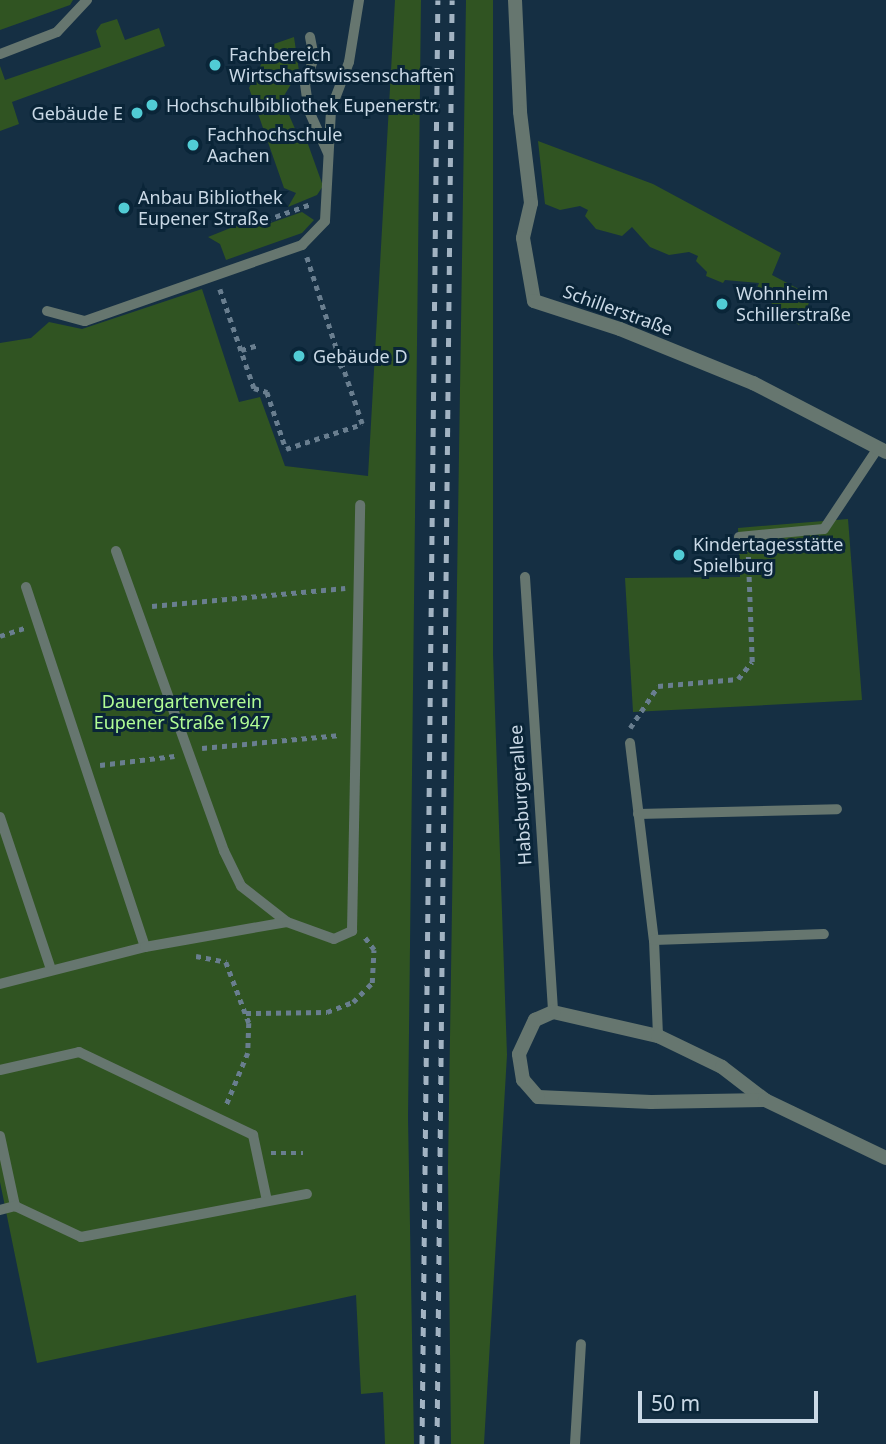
<!DOCTYPE html>
<meta charset="utf-8">
<style>
body{margin:0}
#map{position:relative;width:886px;height:1444px;overflow:hidden;background:#152f43;font-family:"Noto Sans",sans-serif}
div>[style]{position:absolute}
[style*='--x']{left:calc(var(--x)*1px);top:calc(var(--y)*1px);width:calc(var(--w)*1px);rotate:calc(var(--a)*1deg)}
.green>*{inset:0;background:#305422}
.path>*{height:4.5px;margin-top:-2.25px;transform-origin:0;background:repeating-linear-gradient(90deg,#697e8f 0 5px,transparent 0 10px)}
.lane>*{height:10px;margin:-5px;padding:0 5px;transform-origin:5px;border-radius:5px;background:#66766f}
.street>*{height:14px;margin:-7px;padding:0 7px;transform-origin:7px;border-radius:7px;background:#66766f}
.rail>*{height:5px;margin-top:-2.5px;transform-origin:0;background:repeating-linear-gradient(90deg,#a2b3c2 0 9px,transparent 0 18px)}
.dots>*{width:19px;height:19px;translate:-50% -50%;box-sizing:border-box;border:4px solid #0a2538;border-radius:50%}
span{translate:-50% -50%;white-space:nowrap;text-align:center;line-height:1.15;-webkit-text-stroke:6px #0a2538;paint-order:stroke}
.poi-label{font-size:18px;color:#cad9e6}
.left{translate:0 -50%;text-align:left}
.right{translate:-100% -50%;text-align:right}
.street-label{font-size:18px;color:#cad9e6}
.park-label{font-size:18px;color:#b1fd95}
.scale{position:absolute;left:638px;top:1391px;width:180px;height:32px;box-sizing:border-box;border:4px solid #cad9e6;border-top:0;padding-left:9px;font-size:21px;line-height:24px;white-space:nowrap;color:#cad9e6;-webkit-text-stroke:5px #0a2538;paint-order:stroke}
</style>
<div id="map">
<div class="green">
<div style="clip-path:polygon(0 0,73px 0,70px 5px,0 30px)"></div>
<div style="clip-path:polygon(395px 0,421px 0,408px 1118px,414px 1444px,385px 1444px,383px 1392px,361px 1394px,356px 1295px,37px 1363px,0 1182px,0 343px,31px 338px,49px 322px,82px 329px,202px 289px,239px 402px,260px 397px,285px 466px,368px 476px)"></div>
<div style="clip-path:polygon(466px 0,493px 0,493px 654px,507px 1055px,484px 1444px,451px 1444px,448px 1167px)"></div>
<div style="clip-path:polygon(117px 19px,125px 40px,159px 28px,165px 46px,12px 102px,19px 124px,0 131px,0 66px,5px 80px,101px 47px,96px 31px,101px 24px)"></div>
<div style="clip-path:polygon(294px 37px,299px 71px,282px 99px,296px 131px,304px 133px,323px 186px,317px 195px,288px 207px,296px 193px,284px 188px,249px 88px,271px 45px)"></div>
<div style="clip-path:polygon(538px 141px,653px 184px,781px 253px,772px 275px,812px 296px,799px 325px,756px 291px,759px 283px,725px 280px,723px 283px,706px 276px,707px 272px,696px 261px,698px 256px,689px 252px,669px 255px,650px 247px,632px 227px,622px 236px,596px 229px,585px 216px,588px 210px,580px 206px,560px 210px,545px 204px)"></div>
<div style="clip-path:polygon(302px 212px,314px 220px,302px 233px,226px 260px,220px 244px,208px 237px,258px 217px,262px 226px)"></div>
<div style="clip-path:polygon(848px 519px,862px 700px,633px 712px,625px 578px,740px 577px,738px 528px)"></div>
</div>
<div class="path">
<div style="--x:266;--y:220;--w:48;--a:-19.6"></div>
<div style="--x:307;--y:257;--w:101;--a:72.1"></div>
<div style="--x:220;--y:289;--w:105;--a:71"></div>
<div style="--x:254;--y:388;--w:14;--a:17"></div>
<div style="--x:267;--y:392;--w:60;--a:71.6"></div>
<div style="--x:286;--y:449;--w:80;--a:-18.2"></div>
<div style="--x:362;--y:424;--w:62;--a:-108.7"></div>
<div style="--x:342;--y:365;--w:4;--a:146"></div>
<div style="--x:241;--y:350;--w:19;--a:-16"></div>
<div style="--x:152;--y:606;--w:194;--a:-5.3"></div>
<div style="--x:0;--y:636;--w:26;--a:-18"></div>
<div style="--x:630;--y:728;--w:50;--a:-56.3"></div>
<div style="--x:658;--y:686;--w:80;--a:-5"></div>
<div style="--x:738;--y:679;--w:22;--a:-51"></div>
<div style="--x:752;--y:662;--w:111;--a:-92.1"></div>
<div style="--x:202;--y:748;--w:139;--a:-5.4"></div>
<div style="--x:100;--y:765;--w:75;--a:-6.9"></div>
<div style="--x:196;--y:956;--w:31;--a:11"></div>
<div style="--x:226;--y:962;--w:65;--a:69.3"></div>
<div style="--x:249;--y:1023;--w:30;--a:92"></div>
<div style="--x:248;--y:1053;--w:57;--a:112.5"></div>
<div style="--x:246;--y:1013;--w:81;--a:-0.7"></div>
<div style="--x:327;--y:1012;--w:28;--a:-21"></div>
<div style="--x:353;--y:1002;--w:27;--a:-45"></div>
<div style="--x:372;--y:983;--w:33;--a:-87"></div>
<div style="--x:374;--y:950;--w:15;--a:-127"></div>
<div style="--x:271;--y:1153;--w:32;--a:0"></div>
</div>
<div class="lane">
<div style="--x:310;--y:37;--w:20;--a:79"></div>
<div style="--x:314;--y:57;--w:28;--a:108"></div>
<div style="--x:305;--y:84;--w:27;--a:82"></div>
<div style="--x:309;--y:111;--w:46;--a:65.7"></div>
<div style="--x:0;--y:54;--w:61;--a:-21.1"></div>
<div style="--x:57;--y:32;--w:44;--a:-46.8"></div>
<div style="--x:47;--y:311;--w:39;--a:15"></div>
<div style="--x:85;--y:321;--w:230;--a:-19.3"></div>
<div style="--x:302;--y:245;--w:33;--a:-46"></div>
<div style="--x:325;--y:221;--w:112;--a:-86.9"></div>
<div style="--x:331;--y:109;--w:50;--a:-69"></div>
<div style="--x:349;--y:62;--w:63;--a:-80.8"></div>
<div style="--x:739;--y:537;--w:85;--a:-5.4"></div>
<div style="--x:824;--y:529;--w:97;--a:-56.3"></div>
<div style="--x:116;--y:551;--w:319;--a:70.2"></div>
<div style="--x:224;--y:851;--w:39;--a:64"></div>
<div style="--x:241;--y:886;--w:58;--a:38"></div>
<div style="--x:525;--y:577;--w:436;--a:86.3"></div>
<div style="--x:26;--y:587;--w:379;--a:71.7"></div>
<div style="--x:630;--y:743;--w:198;--a:83.1"></div>
<div style="--x:654;--y:940;--w:96;--a:87.6"></div>
<div style="--x:638;--y:814;--w:199;--a:-1.4"></div>
<div style="--x:0;--y:817;--w:160;--a:71.5"></div>
<div style="--x:654;--y:940;--w:170;--a:-2"></div>
<div style="--x:0;--y:984;--w:150;--a:-14.3"></div>
<div style="--x:145;--y:947;--w:144;--a:-10"></div>
<div style="--x:287;--y:922;--w:50;--a:19.9"></div>
<div style="--x:334;--y:939;--w:20;--a:-24"></div>
<div style="--x:352;--y:931;--w:426;--a:-88.9"></div>
<div style="--x:0;--y:1070;--w:81;--a:-12.8"></div>
<div style="--x:79;--y:1052;--w:193;--a:25.5"></div>
<div style="--x:253;--y:1135;--w:67;--a:78"></div>
<div style="--x:0;--y:1136;--w:72;--a:77.9"></div>
<div style="--x:15;--y:1206;--w:73;--a:25.2"></div>
<div style="--x:81;--y:1237;--w:230;--a:-10.8"></div>
<div style="--x:0;--y:1210;--w:16;--a:-15"></div>
<div style="--x:575;--y:1444;--w:100;--a:-86.6"></div>
</div>
<div class="street">
<div style="--x:515;--y:0;--w:112;--a:87.4"></div>
<div style="--x:520;--y:112;--w:92;--a:83.1"></div>
<div style="--x:531;--y:203;--w:36;--a:103"></div>
<div style="--x:523;--y:238;--w:64;--a:80.1"></div>
<div style="--x:534;--y:301;--w:90;--a:18"></div>
<div style="--x:620;--y:329;--w:144;--a:22.1"></div>
<div style="--x:753;--y:383;--w:150;--a:27.4"></div>
<div style="--x:553;--y:1012;--w:108;--a:12.9"></div>
<div style="--x:658;--y:1036;--w:71;--a:25.8"></div>
<div style="--x:722;--y:1067;--w:54;--a:37.5"></div>
<div style="--x:765;--y:1100;--w:114;--a:179"></div>
<div style="--x:651;--y:1102;--w:113;--a:-177.5"></div>
<div style="--x:538;--y:1097;--w:23;--a:-131"></div>
<div style="--x:523;--y:1080;--w:26;--a:-99"></div>
<div style="--x:519;--y:1054;--w:38;--a:-65"></div>
<div style="--x:535;--y:1020;--w:20;--a:-24"></div>
<div style="--x:765;--y:1100;--w:134;--a:25.6"></div>
</div>
<div class="rail">
<div style="--x:422;--y:1444;--w:1444;--a:-89.37"></div>
<div style="--x:437;--y:1444;--w:1444;--a:-89.4"></div>
</div>
<div class="dots">
<div style="left:215px;top:65px;background:#51ccd5"></div>
<div style="left:152px;top:105px;background:#51ccd5"></div>
<div style="left:137px;top:113px;background:#51ccd5"></div>
<div style="left:193px;top:145px;background:#51ccd5"></div>
<div style="left:124px;top:208px;background:#51ccd5"></div>
<div style="left:722px;top:304px;background:#51ccd5"></div>
<div style="left:299px;top:356px;background:#51ccd5"></div>
<div style="left:679px;top:555px;background:#51ccd5"></div>
</div>
<div class="poi-label">
<span class="left" style="left:229px;top:65px">Fachbereich<br>Wirtschaftswissenschaften</span>
<span class="left" style="left:166px;top:105px">Hochschulbibliothek Eupenerstr.</span>
<span class="right" style="left:123px;top:113px">Gebäude E</span>
<span class="left" style="left:207px;top:145px">Fachhochschule<br>Aachen</span>
<span class="left" style="left:138px;top:208px">Anbau Bibliothek<br>Eupener Straße</span>
<span class="left" style="left:736px;top:304px">Wohnheim<br>Schillerstraße</span>
<span class="left" style="left:313px;top:356px">Gebäude D</span>
<span class="left" style="left:693px;top:555px">Kindertagesstätte<br>Spielburg</span>
</div>
<div class="street-label">
<span style="left:618px;top:310px;rotate:20deg">Schillerstraße</span>
<span style="left:520px;top:795px;rotate:-94deg">Habsburgerallee</span>
</div>
<div class="park-label">
<span style="left:182px;top:712px">Dauergartenverein<br>Eupener Straße 1947</span>
</div>
<div class="scale">50 m</div>
</div>
